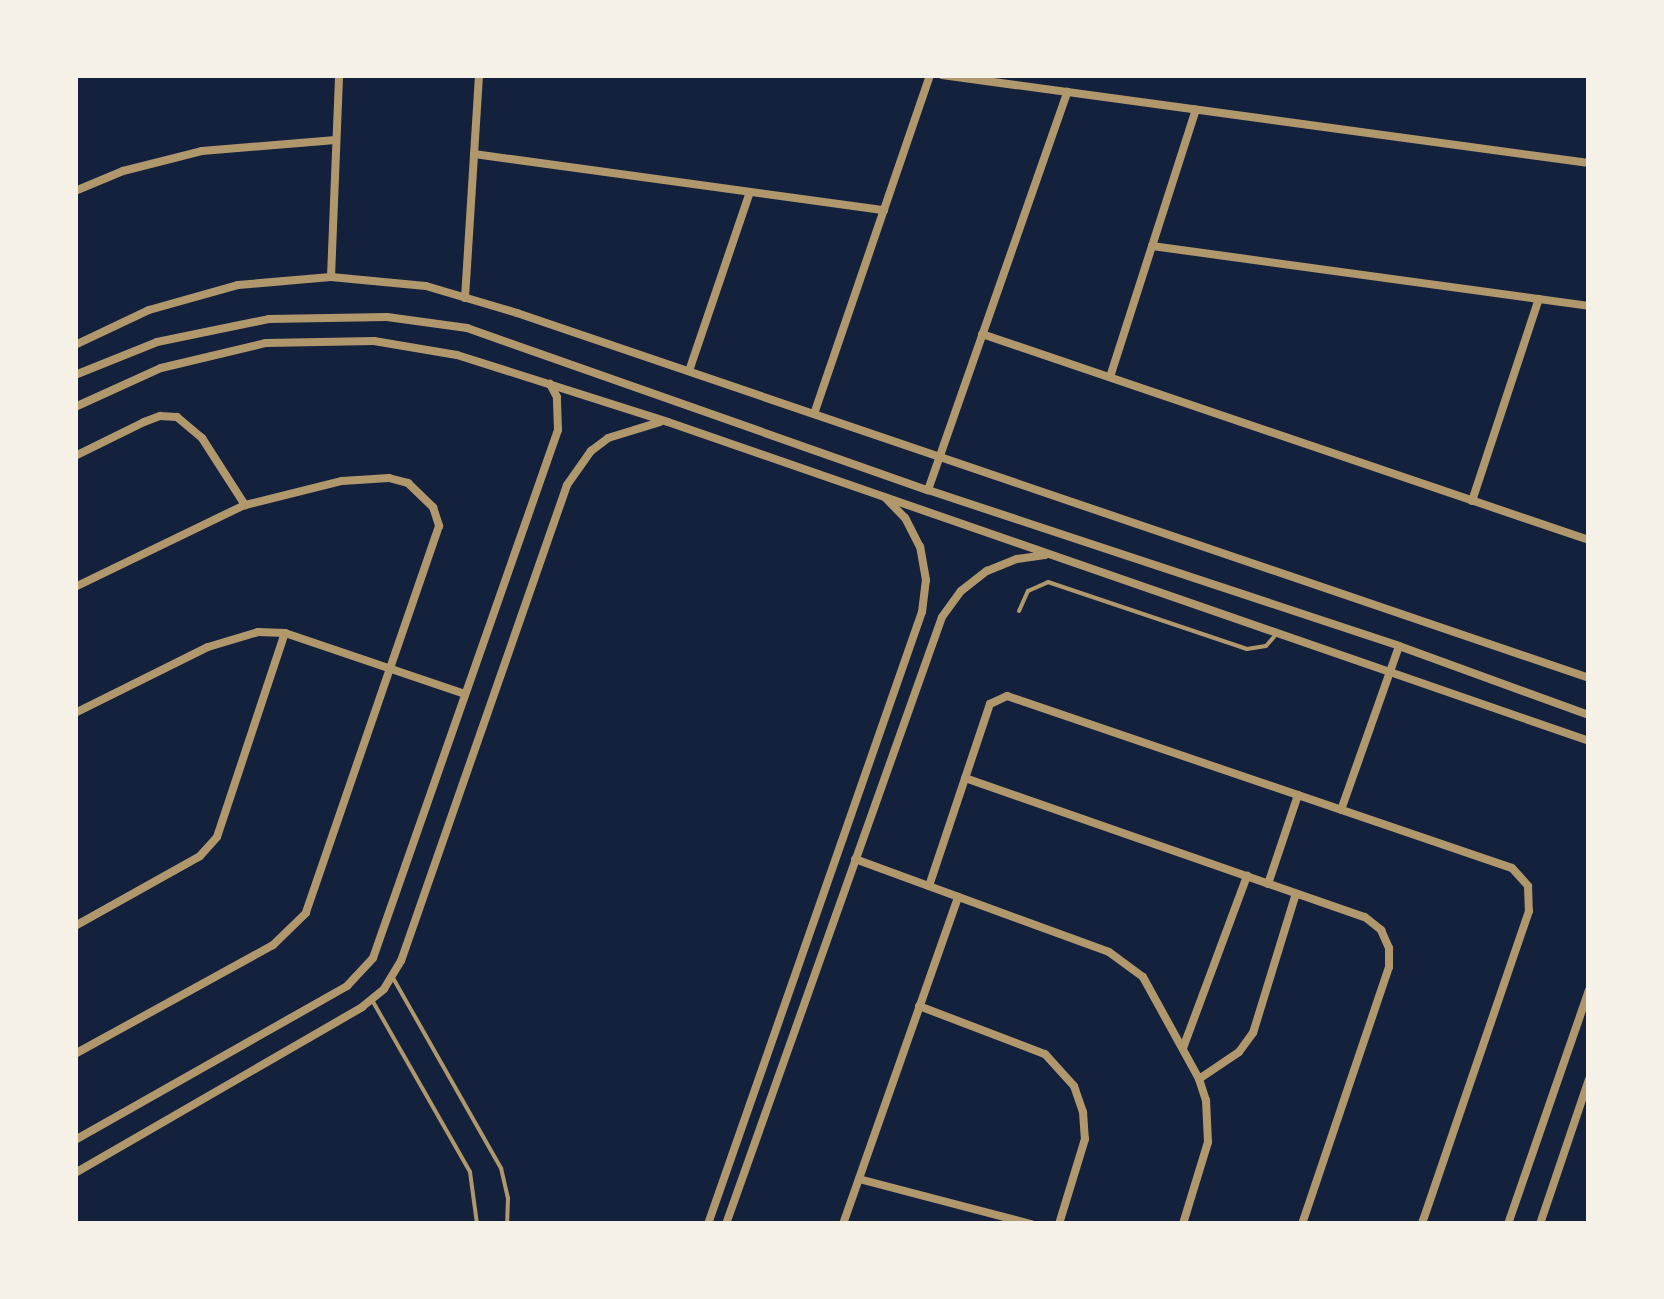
<!DOCTYPE html>
<style>
body{margin:0}
#map{position:relative;width:1664px;height:1299px;overflow:hidden;background:#14213d;font-family:"Noto Sans",sans-serif}
div>[style]{position:absolute}
[style*='--x']{left:calc(var(--x)*1px);top:calc(var(--y)*1px);width:calc(var(--w)*1px);rotate:calc(var(--a)*1deg)}
.service>*{height:4px;margin:-2px;padding:0 2px;transform-origin:2px;border-radius:2px;background:#b1986c}
.minor>*{height:8px;margin:-4px;padding:0 4px;transform-origin:4px;border-radius:4px;background:#b1986c}
span{translate:-50% -50%;white-space:nowrap;text-align:center;line-height:1.15;-webkit-text-stroke:9px #f6f1e7;paint-order:stroke}
.frame{position:absolute;inset:0;border:78px solid #f6f1e7;pointer-events:none}
</style>
<div id="map">
<div class="service">
<div style="--x:1019;--y:611;--w:22;--a:-66"></div>
<div style="--x:1028;--y:591;--w:22;--a:-24"></div>
<div style="--x:1048;--y:582;--w:210;--a:18.6"></div>
<div style="--x:1247;--y:649;--w:19;--a:-9"></div>
<div style="--x:1266;--y:646;--w:18;--a:-49"></div>
<div style="--x:393;--y:978;--w:219;--a:60.4"></div>
<div style="--x:501;--y:1168;--w:31;--a:77"></div>
<div style="--x:508;--y:1198;--w:26;--a:92"></div>
<div style="--x:372;--y:1000;--w:198;--a:60.3"></div>
<div style="--x:470;--y:1172;--w:52;--a:82.3"></div>
</div>
<div class="minor">
<div style="--x:942;--y:75;--w:653;--a:7.75"></div>
<div style="--x:474;--y:154;--w:414;--a:7.8"></div>
<div style="--x:75;--y:191;--w:52;--a:-22.6"></div>
<div style="--x:123;--y:171;--w:81;--a:-14.2"></div>
<div style="--x:202;--y:151;--w:134;--a:-4.7"></div>
<div style="--x:1152;--y:246;--w:441;--a:7.8"></div>
<div style="--x:331;--y:277;--w:202;--a:-87.7"></div>
<div style="--x:465;--y:298;--w:223;--a:-86.4"></div>
<div style="--x:982;--y:334;--w:641;--a:18.75"></div>
<div style="--x:75;--y:345;--w:82;--a:-25.3"></div>
<div style="--x:149;--y:310;--w:92;--a:-15.7"></div>
<div style="--x:238;--y:285;--w:93;--a:-4.9"></div>
<div style="--x:331;--y:277;--w:95;--a:5.4"></div>
<div style="--x:426;--y:286;--w:95;--a:16.5"></div>
<div style="--x:517;--y:313;--w:1132;--a:18.8"></div>
<div style="--x:689;--y:371;--w:189;--a:-71.2"></div>
<div style="--x:75;--y:375;--w:88;--a:-21.9"></div>
<div style="--x:157;--y:342;--w:114;--a:-11.6"></div>
<div style="--x:269;--y:319;--w:118;--a:-1"></div>
<div style="--x:387;--y:317;--w:81;--a:7.8"></div>
<div style="--x:467;--y:328;--w:489;--a:19.4"></div>
<div style="--x:928;--y:490;--w:496;--a:18.3"></div>
<div style="--x:1399;--y:646;--w:202;--a:20"></div>
<div style="--x:1110;--y:377;--w:281;--a:-72.2"></div>
<div style="--x:75;--y:407;--w:94;--a:-24.4"></div>
<div style="--x:161;--y:368;--w:108;--a:-13.4"></div>
<div style="--x:266;--y:343;--w:108;--a:-1.1"></div>
<div style="--x:374;--y:341;--w:84;--a:9.6"></div>
<div style="--x:457;--y:355;--w:221;--a:17.6"></div>
<div style="--x:668;--y:422;--w:975;--a:19.1"></div>
<div style="--x:814;--y:414;--w:358;--a:-71.1"></div>
<div style="--x:75;--y:456;--w:77;--a:-26.2"></div>
<div style="--x:144;--y:422;--w:17;--a:-21"></div>
<div style="--x:160;--y:416;--w:17;--a:3"></div>
<div style="--x:177;--y:417;--w:33;--a:40"></div>
<div style="--x:202;--y:438;--w:80;--a:57.3"></div>
<div style="--x:928;--y:490;--w:422;--a:-70.7"></div>
<div style="--x:1472;--y:501;--w:213;--a:-71.7"></div>
<div style="--x:75;--y:587;--w:189;--a:-25.8"></div>
<div style="--x:245;--y:505;--w:100;--a:-13.9"></div>
<div style="--x:342;--y:481;--w:47;--a:-3.7"></div>
<div style="--x:389;--y:478;--w:20;--a:15"></div>
<div style="--x:408;--y:483;--w:35;--a:44"></div>
<div style="--x:433;--y:507;--w:20;--a:72"></div>
<div style="--x:439;--y:526;--w:409;--a:109"></div>
<div style="--x:306;--y:913;--w:46;--a:135.9"></div>
<div style="--x:273;--y:945;--w:226;--a:151.2"></div>
<div style="--x:75;--y:713;--w:148;--a:-26.4"></div>
<div style="--x:208;--y:647;--w:52;--a:-16.7"></div>
<div style="--x:258;--y:632;--w:27;--a:2"></div>
<div style="--x:285;--y:633;--w:190;--a:18.7"></div>
<div style="--x:965;--y:778;--w:423;--a:19.2"></div>
<div style="--x:1365;--y:917;--w:21;--a:39"></div>
<div style="--x:1381;--y:930;--w:20;--a:66"></div>
<div style="--x:1389;--y:948;--w:19;--a:90"></div>
<div style="--x:1389;--y:967;--w:271;--a:108.7"></div>
<div style="--x:1341;--y:810;--w:174;--a:-70.5"></div>
<div style="--x:855;--y:859;--w:270;--a:20.1"></div>
<div style="--x:1109;--y:952;--w:42;--a:36.3"></div>
<div style="--x:1143;--y:977;--w:116;--a:61.2"></div>
<div style="--x:1199;--y:1079;--w:22;--a:72"></div>
<div style="--x:1206;--y:1100;--w:42;--a:87.3"></div>
<div style="--x:1208;--y:1142;--w:86;--a:107"></div>
<div style="--x:1268;--y:884;--w:94;--a:-71.4"></div>
<div style="--x:929;--y:886;--w:192;--a:-71.5"></div>
<div style="--x:990;--y:704;--w:19;--a:-25"></div>
<div style="--x:1007;--y:696;--w:533;--a:18.81"></div>
<div style="--x:1512;--y:868;--w:24;--a:48"></div>
<div style="--x:1528;--y:886;--w:25;--a:88"></div>
<div style="--x:1529;--y:911;--w:331;--a:108.9"></div>
<div style="--x:75;--y:926;--w:143;--a:-29.2"></div>
<div style="--x:200;--y:856;--w:25;--a:-48"></div>
<div style="--x:217;--y:837;--w:215;--a:-71.6"></div>
<div style="--x:919;--y:1006;--w:135;--a:20.9"></div>
<div style="--x:1045;--y:1054;--w:43;--a:47.8"></div>
<div style="--x:1074;--y:1086;--w:28;--a:71"></div>
<div style="--x:1083;--y:1112;--w:27;--a:86"></div>
<div style="--x:1085;--y:1139;--w:89;--a:107"></div>
<div style="--x:1183;--y:1048;--w:184;--a:-69.6"></div>
<div style="--x:1199;--y:1079;--w:48;--a:-34"></div>
<div style="--x:1239;--y:1052;--w:24;--a:-54"></div>
<div style="--x:1253;--y:1033;--w:146;--a:-72.9"></div>
<div style="--x:75;--y:1140;--w:313;--a:-29.5"></div>
<div style="--x:347;--y:986;--w:38;--a:-47"></div>
<div style="--x:373;--y:958;--w:559;--a:-70.69"></div>
<div style="--x:558;--y:430;--w:33;--a:-92"></div>
<div style="--x:557;--y:397;--w:15;--a:-118"></div>
<div style="--x:75;--y:1173;--w:332;--a:-30"></div>
<div style="--x:362;--y:1007;--w:28;--a:-39"></div>
<div style="--x:384;--y:989;--w:33;--a:-59"></div>
<div style="--x:401;--y:961;--w:504;--a:-70.77"></div>
<div style="--x:567;--y:485;--w:42;--a:-54.8"></div>
<div style="--x:591;--y:451;--w:21;--a:-37"></div>
<div style="--x:608;--y:438;--w:54;--a:-17.1"></div>
<div style="--x:859;--y:1179;--w:178;--a:14.7"></div>
<div style="--x:708;--y:1224;--w:648;--a:-70.73"></div>
<div style="--x:922;--y:612;--w:32;--a:-83"></div>
<div style="--x:926;--y:580;--w:34;--a:-100"></div>
<div style="--x:920;--y:547;--w:33;--a:-117"></div>
<div style="--x:905;--y:518;--w:28;--a:-134"></div>
<div style="--x:726;--y:1224;--w:644;--a:-70.41"></div>
<div style="--x:942;--y:617;--w:32;--a:-54"></div>
<div style="--x:961;--y:591;--w:33;--a:-38"></div>
<div style="--x:987;--y:571;--w:32;--a:-22"></div>
<div style="--x:1017;--y:559;--w:28;--a:-8"></div>
<div style="--x:843;--y:1224;--w:347;--a:-70.6"></div>
<div style="--x:1508;--y:1224;--w:248;--a:-70.9"></div>
<div style="--x:1540;--y:1224;--w:153;--a:-71.3"></div>
</div>
<div class="frame"></div>
</div>
